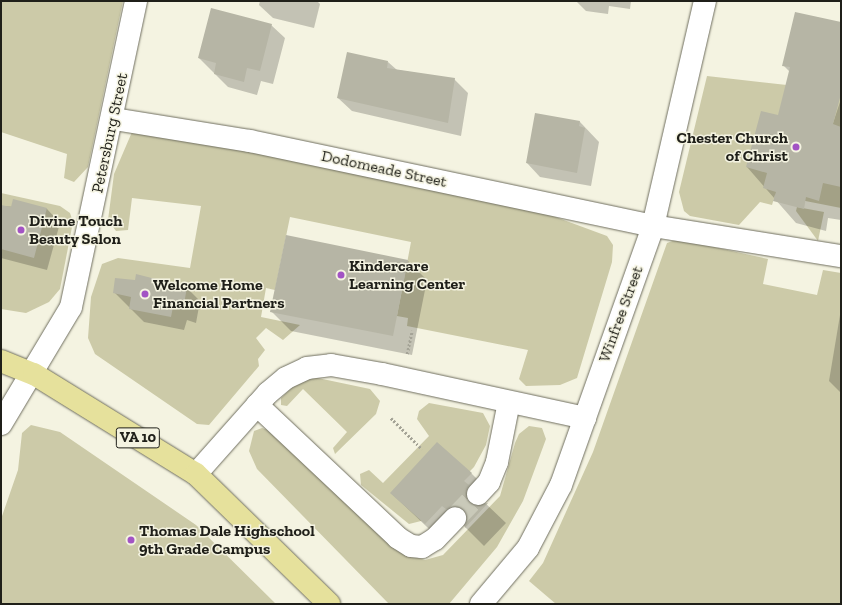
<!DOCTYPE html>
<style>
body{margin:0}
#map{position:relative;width:842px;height:605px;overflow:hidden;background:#f4f3e1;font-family:"Zilla Slab",serif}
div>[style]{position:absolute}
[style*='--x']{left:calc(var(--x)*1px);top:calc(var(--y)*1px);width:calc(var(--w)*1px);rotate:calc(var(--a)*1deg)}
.green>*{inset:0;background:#cccaa8}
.shadow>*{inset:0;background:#0003}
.building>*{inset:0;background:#b6b5a5}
.minor-tunnel>*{height:22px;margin-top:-11px;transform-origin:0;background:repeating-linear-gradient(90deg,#c9c9b9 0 22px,transparent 0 33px)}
.path>*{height:2.5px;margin-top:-1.25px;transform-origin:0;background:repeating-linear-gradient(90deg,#a4a396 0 2px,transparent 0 4px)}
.roads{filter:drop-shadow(0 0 1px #6f6e5f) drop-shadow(0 0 1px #6f6e5f)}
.minor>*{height:22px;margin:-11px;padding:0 11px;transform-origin:11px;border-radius:11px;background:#fff}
.major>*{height:22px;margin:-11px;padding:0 11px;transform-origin:11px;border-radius:11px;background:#e6e19c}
.dots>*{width:11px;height:11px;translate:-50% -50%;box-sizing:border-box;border:2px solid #f4f3e1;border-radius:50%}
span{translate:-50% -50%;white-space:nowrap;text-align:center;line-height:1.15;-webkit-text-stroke:3px #f4f3e1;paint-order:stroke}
.shield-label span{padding:1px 3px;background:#f4f3e1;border:1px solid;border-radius:3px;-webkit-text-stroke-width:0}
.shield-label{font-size:15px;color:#1f1f19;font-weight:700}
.street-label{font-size:16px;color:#1f1f19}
.poi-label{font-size:16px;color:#1f1f19;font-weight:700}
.right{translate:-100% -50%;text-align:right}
.left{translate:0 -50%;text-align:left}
.frame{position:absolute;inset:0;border:2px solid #1f1f19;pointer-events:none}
</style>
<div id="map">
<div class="green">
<div style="clip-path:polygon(1px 1px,123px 1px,88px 167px,74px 182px,64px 178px,67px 154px,1px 132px)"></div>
<div style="clip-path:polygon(707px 76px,841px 91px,841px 208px,775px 195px,772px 205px,760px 202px,739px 225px,690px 216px,684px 211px,679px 192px)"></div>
<div style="clip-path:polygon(154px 131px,534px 209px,607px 236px,613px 245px,612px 262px,577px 378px,560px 385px,526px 386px,519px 379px,528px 350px,407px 326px,408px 318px,397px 316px,411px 242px,290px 217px,275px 290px,266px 288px,261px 317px,300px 325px,283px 340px,266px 328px,256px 338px,265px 350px,258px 359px,259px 366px,209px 425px,197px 424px,95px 354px,88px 338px,91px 297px,102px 264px,118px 258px,190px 268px,201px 206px,132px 198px,128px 230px,116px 231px,108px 220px,114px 174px,132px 132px)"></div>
<div style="clip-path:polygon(1px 193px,60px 206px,70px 213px,73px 222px,60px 289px,49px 302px,26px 313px,1px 309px)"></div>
<div style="clip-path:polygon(797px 207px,824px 212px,818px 241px,796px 211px)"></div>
<div style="clip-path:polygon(678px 239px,768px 259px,763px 284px,817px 295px,823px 270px,841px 273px,841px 604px,556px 604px,529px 581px,543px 563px,593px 452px,667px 243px)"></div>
<div style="clip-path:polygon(313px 377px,370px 389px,380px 401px,376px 414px,335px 454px,333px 448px,347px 432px,303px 389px,287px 406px,281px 405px,281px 398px,298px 382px)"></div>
<div style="clip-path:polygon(429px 403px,483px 413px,490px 426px,486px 445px,474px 467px,421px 521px,409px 524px,361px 485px,360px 474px,369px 470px,383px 483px,429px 436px,417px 419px,419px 411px)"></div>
<div style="clip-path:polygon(31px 425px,60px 432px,196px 525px,276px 604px,1px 604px,1px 519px,18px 470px,22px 433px)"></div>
<div style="clip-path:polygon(529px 426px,542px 428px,546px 439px,523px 501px,497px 547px,449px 604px,389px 604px,257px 469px,249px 451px,254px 431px,262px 428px,271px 431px,401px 552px,425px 560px,443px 555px,500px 496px,515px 443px,519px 434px)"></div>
</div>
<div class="shadow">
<div style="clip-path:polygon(260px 1px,317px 1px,320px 4px,314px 28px,273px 18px,259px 5px)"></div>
<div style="clip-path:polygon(576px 1px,631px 1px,630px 9px,609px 6px,608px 14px,586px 11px)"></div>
<div style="clip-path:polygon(841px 23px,841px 91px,831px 129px,841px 99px,841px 220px,828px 218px,826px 231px,796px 223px,747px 167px,779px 116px,790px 72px,783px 65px)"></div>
<div style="clip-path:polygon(271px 25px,285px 38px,273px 84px,261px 81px,257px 95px,228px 87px,199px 58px)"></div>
<div style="clip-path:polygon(388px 62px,397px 70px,454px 79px,468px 93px,461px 136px,352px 111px,338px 98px)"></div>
<div style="clip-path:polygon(536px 114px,580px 122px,599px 142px,591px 186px,540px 177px,527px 163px)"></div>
<div style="clip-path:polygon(1px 206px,47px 209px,60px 223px,47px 270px,1px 258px)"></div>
<div style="clip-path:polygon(408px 261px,427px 280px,412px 355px,291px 331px,272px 312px)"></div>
<div style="clip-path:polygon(187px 288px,200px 301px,196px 323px,187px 320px,184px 330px,144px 322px,114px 292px)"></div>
<div style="clip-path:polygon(841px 309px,841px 393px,829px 381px)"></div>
<div style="clip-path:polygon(471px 473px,490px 492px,483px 501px,506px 523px,484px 546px,462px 524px,444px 543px,391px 493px)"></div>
</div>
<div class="building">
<div style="clip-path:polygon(211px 8px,272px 24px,260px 71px,247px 68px,244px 82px,214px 74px,216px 63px,198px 58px)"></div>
<div style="clip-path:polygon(795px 12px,841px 22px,841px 94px,833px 124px,841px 127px,841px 187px,823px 183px,819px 201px,806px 197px,804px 209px,773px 201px,776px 192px,763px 188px,767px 173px,746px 167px,761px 111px,778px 115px,790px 67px,782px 66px)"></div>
<div style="clip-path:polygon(347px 52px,388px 61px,387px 68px,455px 78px,448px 123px,337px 98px)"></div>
<div style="clip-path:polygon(535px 113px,580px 121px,579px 126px,585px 128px,577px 173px,526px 163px)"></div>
<div style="clip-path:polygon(13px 199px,47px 208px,34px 258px,1px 249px,1px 205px,11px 207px)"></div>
<div style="clip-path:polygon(286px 235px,408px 260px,393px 336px,270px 312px)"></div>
<div style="clip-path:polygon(136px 274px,187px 287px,183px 310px,173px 307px,171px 317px,129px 309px,131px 297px,113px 293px,115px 278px,135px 280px)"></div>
<div style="clip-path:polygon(437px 442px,472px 473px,464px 481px,469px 485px,466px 492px,469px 503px,476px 506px,488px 503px,465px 528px,467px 514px,458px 506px,446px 509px,442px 506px,425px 524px,390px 493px)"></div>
</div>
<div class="minor-tunnel">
<div style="--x:455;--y:518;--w:33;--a:-46"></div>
</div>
<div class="path">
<div style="--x:407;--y:354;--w:24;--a:-78"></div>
<div style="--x:391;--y:418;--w:44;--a:45"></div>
</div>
<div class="roads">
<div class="minor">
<div style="--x:114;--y:119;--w:138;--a:9.2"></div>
<div style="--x:250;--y:141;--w:412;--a:11.9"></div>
<div style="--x:653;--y:226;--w:190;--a:9.1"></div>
<div style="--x:257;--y:405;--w:194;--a:43.3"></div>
<div style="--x:398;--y:538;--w:15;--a:32"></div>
<div style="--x:411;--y:546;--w:11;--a:5"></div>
<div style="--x:422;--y:547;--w:15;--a:-32"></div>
<div style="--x:435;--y:539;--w:29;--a:-46"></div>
<div style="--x:1;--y:424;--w:136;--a:-59.1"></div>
<div style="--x:71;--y:307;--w:313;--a:-78"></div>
<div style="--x:196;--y:474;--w:108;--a:-48.4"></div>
<div style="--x:268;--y:393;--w:23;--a:-40"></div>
<div style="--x:286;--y:378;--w:23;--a:-25"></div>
<div style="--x:307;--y:368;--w:24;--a:-7"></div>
<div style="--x:331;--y:365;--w:52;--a:10"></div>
<div style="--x:382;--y:374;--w:208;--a:12.2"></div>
<div style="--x:478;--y:494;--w:16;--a:-47"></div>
<div style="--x:489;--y:482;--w:22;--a:-68"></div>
<div style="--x:497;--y:462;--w:61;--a:-78.7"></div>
<div style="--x:481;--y:604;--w:73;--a:-50"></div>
<div style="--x:528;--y:548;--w:71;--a:-62.4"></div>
<div style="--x:561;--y:485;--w:275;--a:-70.4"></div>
<div style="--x:653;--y:226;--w:231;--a:-77"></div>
</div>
<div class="major">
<div style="--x:1;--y:361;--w:35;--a:22"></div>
<div style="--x:34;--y:374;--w:190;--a:31.7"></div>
<div style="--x:196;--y:474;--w:186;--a:44.3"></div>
</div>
</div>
<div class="dots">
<div style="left:796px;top:147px;background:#a253c4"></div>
<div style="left:21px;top:230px;background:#a253c4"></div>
<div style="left:341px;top:275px;background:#a253c4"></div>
<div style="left:145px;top:294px;background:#a253c4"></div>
<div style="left:131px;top:540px;background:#a253c4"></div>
</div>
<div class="shield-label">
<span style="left:138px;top:438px">VA 10</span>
</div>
<div class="street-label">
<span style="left:110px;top:133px;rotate:-78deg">Petersburg Street</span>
<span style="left:384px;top:169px;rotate:12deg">Dodomeade Street</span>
<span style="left:621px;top:314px;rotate:-70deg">Winfree Street</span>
</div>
<div class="poi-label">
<span class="right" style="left:788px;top:147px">Chester Church<br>of Christ</span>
<span class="left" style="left:29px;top:230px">Divine Touch<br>Beauty Salon</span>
<span class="left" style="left:349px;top:275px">Kindercare<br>Learning Center</span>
<span class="left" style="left:153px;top:294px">Welcome Home<br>Financial Partners</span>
<span class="left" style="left:139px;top:540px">Thomas Dale Highschool<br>9th Grade Campus</span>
</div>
<div class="frame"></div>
</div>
